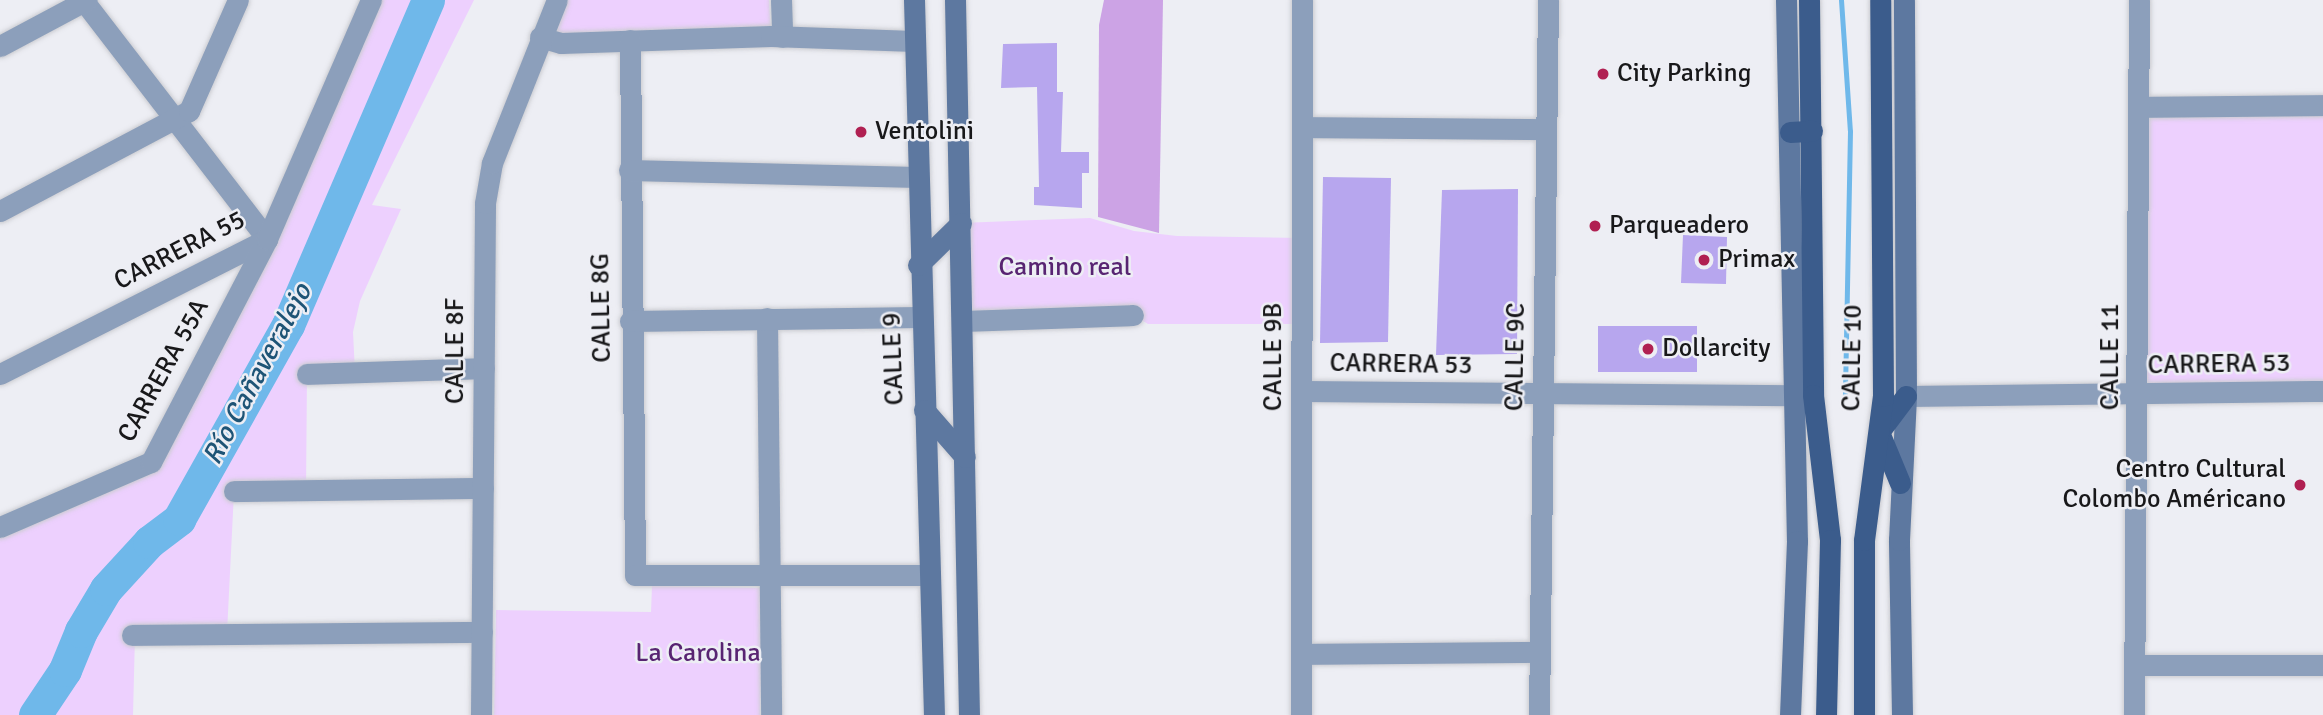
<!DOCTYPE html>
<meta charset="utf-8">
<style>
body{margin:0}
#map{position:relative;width:2323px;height:715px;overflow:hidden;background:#edeef4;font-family:Signika,sans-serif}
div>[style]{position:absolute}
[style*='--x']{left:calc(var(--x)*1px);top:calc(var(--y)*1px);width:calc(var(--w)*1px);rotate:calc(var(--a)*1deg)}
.green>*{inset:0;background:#edd0fe}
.forest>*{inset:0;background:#cca3e5}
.stream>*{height:5px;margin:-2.5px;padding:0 2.5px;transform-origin:2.5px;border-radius:2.5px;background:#6fb8ea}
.river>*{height:33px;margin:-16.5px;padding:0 16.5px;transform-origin:16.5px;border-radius:16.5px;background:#6fb8ea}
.building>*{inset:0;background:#b7a6ee}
.roads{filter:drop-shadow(0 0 2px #cbccd1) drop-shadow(0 0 2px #cbccd1)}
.street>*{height:21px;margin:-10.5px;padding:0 10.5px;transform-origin:10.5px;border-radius:10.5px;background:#8c9fbb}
.secondary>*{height:21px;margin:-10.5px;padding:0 10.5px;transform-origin:10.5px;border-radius:10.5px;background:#5d78a0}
.primary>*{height:21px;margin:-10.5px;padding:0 10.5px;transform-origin:10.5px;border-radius:10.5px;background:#3b5c8c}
.dots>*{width:19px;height:19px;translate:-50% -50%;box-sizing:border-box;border:4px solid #edeef4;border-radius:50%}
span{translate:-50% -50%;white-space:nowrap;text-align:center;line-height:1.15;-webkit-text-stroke:5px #edeef4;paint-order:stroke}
.poi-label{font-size:26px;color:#18181a}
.left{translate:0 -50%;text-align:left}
.right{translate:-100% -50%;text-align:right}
.street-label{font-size:26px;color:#18181a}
.park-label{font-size:26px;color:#582472}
.water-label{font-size:28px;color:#1e5476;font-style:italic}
</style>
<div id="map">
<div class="green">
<div style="clip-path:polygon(371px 0,474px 0,372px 205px,401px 209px,360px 301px,353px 332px,355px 372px,307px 375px,306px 491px,234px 492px,227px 633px,135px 635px,133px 715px,0 715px,0 527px,150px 462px)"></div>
<div style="clip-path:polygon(557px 0,769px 0,771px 36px,540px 37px)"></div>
<div style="clip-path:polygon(2323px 105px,2323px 391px,2139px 395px,2139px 107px)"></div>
<div style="clip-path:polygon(1090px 218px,1134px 231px,1177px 236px,1302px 238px,1302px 324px,1148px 324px,1133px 315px,963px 321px,961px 223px)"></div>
<div style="clip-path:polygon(652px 586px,762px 588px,760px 715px,494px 715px,496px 610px,651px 612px)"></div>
</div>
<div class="forest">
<div style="clip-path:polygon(1104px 0,1163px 0,1159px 233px,1098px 217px,1099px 25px)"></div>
</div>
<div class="stream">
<div style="--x:1841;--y:0;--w:131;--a:86.1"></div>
<div style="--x:1850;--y:131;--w:265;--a:91.1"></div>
</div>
<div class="river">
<div style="--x:35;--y:715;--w:54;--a:-56.3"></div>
<div style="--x:65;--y:670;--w:42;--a:-67.7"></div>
<div style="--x:81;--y:631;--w:49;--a:-59.2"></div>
<div style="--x:106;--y:589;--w:64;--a:-47.5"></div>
<div style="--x:149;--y:542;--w:38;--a:-37"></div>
<div style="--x:179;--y:519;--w:223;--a:-60.7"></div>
<div style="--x:288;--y:325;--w:354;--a:-66.7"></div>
</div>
<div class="building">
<div style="clip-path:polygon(1057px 43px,1057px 92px,1063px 92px,1061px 152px,1089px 152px,1089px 173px,1082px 173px,1082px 208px,1034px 205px,1034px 187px,1039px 187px,1037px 87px,1001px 88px,1003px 44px)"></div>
<div style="clip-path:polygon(1323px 177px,1391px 178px,1388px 342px,1320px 343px)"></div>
<div style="clip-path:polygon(1518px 189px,1517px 354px,1436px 355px,1442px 190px)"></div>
<div style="clip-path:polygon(1683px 235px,1727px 237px,1726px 284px,1681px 283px)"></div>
<div style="clip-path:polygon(1598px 326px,1697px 326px,1697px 372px,1598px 372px)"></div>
</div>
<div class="roads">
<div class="street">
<div style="--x:83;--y:0;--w:302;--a:52.4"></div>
<div style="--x:781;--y:0;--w:37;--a:88"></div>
<div style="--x:540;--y:37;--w:22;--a:16"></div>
<div style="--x:561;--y:43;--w:210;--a:-1.9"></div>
<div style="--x:771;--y:36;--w:143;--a:2"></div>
<div style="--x:630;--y:40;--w:535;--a:89.46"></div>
<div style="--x:635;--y:575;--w:295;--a:0"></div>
<div style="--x:0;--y:46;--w:98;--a:-28.1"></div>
<div style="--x:2139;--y:107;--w:184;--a:-0.6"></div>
<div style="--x:1303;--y:127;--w:242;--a:0.5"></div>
<div style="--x:629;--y:170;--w:288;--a:1.4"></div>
<div style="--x:0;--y:211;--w:214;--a:-27.9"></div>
<div style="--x:189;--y:111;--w:121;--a:-66.2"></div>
<div style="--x:767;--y:318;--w:397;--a:89.4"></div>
<div style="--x:630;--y:321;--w:290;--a:-0.8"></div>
<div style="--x:963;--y:321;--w:170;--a:-2"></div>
<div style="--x:0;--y:374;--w:299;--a:-26.8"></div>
<div style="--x:307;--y:374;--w:177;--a:-1.9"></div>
<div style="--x:1302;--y:391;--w:491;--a:0.5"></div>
<div style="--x:1906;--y:396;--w:417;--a:-0.7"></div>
<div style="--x:234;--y:491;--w:249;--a:-0.7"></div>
<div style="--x:0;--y:527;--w:164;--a:-23.3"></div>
<div style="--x:151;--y:462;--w:251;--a:-62.5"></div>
<div style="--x:267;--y:239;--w:261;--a:-66.5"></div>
<div style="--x:132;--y:635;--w:350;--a:-0.5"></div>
<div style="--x:1301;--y:654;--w:239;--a:-0.5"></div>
<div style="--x:2135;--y:665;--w:188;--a:0"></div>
<div style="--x:481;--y:715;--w:512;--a:-89.55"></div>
<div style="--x:485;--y:203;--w:41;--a:-80.1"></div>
<div style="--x:492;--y:163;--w:175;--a:-68.3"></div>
<div style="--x:1301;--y:715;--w:715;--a:-89.92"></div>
<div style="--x:1539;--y:715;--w:715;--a:-89.28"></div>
<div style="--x:2134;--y:715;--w:715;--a:-89.6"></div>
</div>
<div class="secondary">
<div style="--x:914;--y:0;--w:715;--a:88.4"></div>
<div style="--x:955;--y:0;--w:715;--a:88.88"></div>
<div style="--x:1786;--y:0;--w:541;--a:88.84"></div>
<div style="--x:1797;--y:541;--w:174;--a:92.3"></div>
<div style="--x:918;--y:265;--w:60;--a:-44.3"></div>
<div style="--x:924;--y:410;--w:62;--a:48.9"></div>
<div style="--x:1902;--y:715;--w:175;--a:-91"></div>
<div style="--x:1899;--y:540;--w:144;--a:-87.2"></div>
<div style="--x:1906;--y:396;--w:396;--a:-90.3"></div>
</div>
<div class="primary">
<div style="--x:1809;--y:0;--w:395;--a:89.4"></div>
<div style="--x:1813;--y:395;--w:146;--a:83.3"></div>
<div style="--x:1830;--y:540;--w:175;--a:91.3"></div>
<div style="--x:1790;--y:132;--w:22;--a:-3"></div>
<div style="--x:1900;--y:483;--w:55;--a:-112.4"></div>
<div style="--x:1879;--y:432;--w:45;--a:-53.1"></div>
<div style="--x:1864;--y:715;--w:175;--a:-90"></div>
<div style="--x:1864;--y:540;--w:145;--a:-82.5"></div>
<div style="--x:1883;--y:396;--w:396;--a:-90.4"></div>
</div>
</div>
<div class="dots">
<div style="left:1603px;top:74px;background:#b02052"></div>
<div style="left:861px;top:132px;background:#b02052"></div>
<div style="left:1595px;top:226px;background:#b02052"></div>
<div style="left:1704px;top:260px;background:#b02052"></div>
<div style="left:1648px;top:349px;background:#b02052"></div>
<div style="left:2300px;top:485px;background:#b02052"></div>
</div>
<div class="poi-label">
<span class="left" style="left:1617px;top:74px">City Parking</span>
<span class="left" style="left:875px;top:132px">Ventolini</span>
<span class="left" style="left:1609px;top:226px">Parqueadero</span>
<span class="left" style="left:1718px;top:260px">Primax</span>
<span class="left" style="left:1662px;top:349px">Dollarcity</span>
<span class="right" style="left:2286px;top:485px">Centro Cultural<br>Colombo Américano</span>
</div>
<div class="street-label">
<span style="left:180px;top:251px;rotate:-27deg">CARRERA 55</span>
<span style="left:602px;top:308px;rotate:-91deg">CALLE 8G</span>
<span style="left:456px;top:351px;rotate:-90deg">CALLE 8F</span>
<span style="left:1274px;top:357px;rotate:-90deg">CALLE 9B</span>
<span style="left:1516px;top:357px;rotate:-89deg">CALLE 9C</span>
<span style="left:2111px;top:357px;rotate:-90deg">CALLE 11</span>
<span style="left:1853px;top:358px;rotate:-89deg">CALLE 10</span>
<span style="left:894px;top:359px;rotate:-92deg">CALLE 9</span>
<span style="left:1401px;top:365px;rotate:1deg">CARRERA 53</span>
<span style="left:2219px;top:365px;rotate:-1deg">CARRERA 53</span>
<span style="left:164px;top:371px;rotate:-61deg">CARRERA 55A</span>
</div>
<div class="park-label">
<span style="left:1065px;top:268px">Camino real</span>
<span style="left:698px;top:654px">La Carolina</span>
</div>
<div class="water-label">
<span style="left:257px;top:374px;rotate:-62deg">Río Cañaveralejo</span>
</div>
</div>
